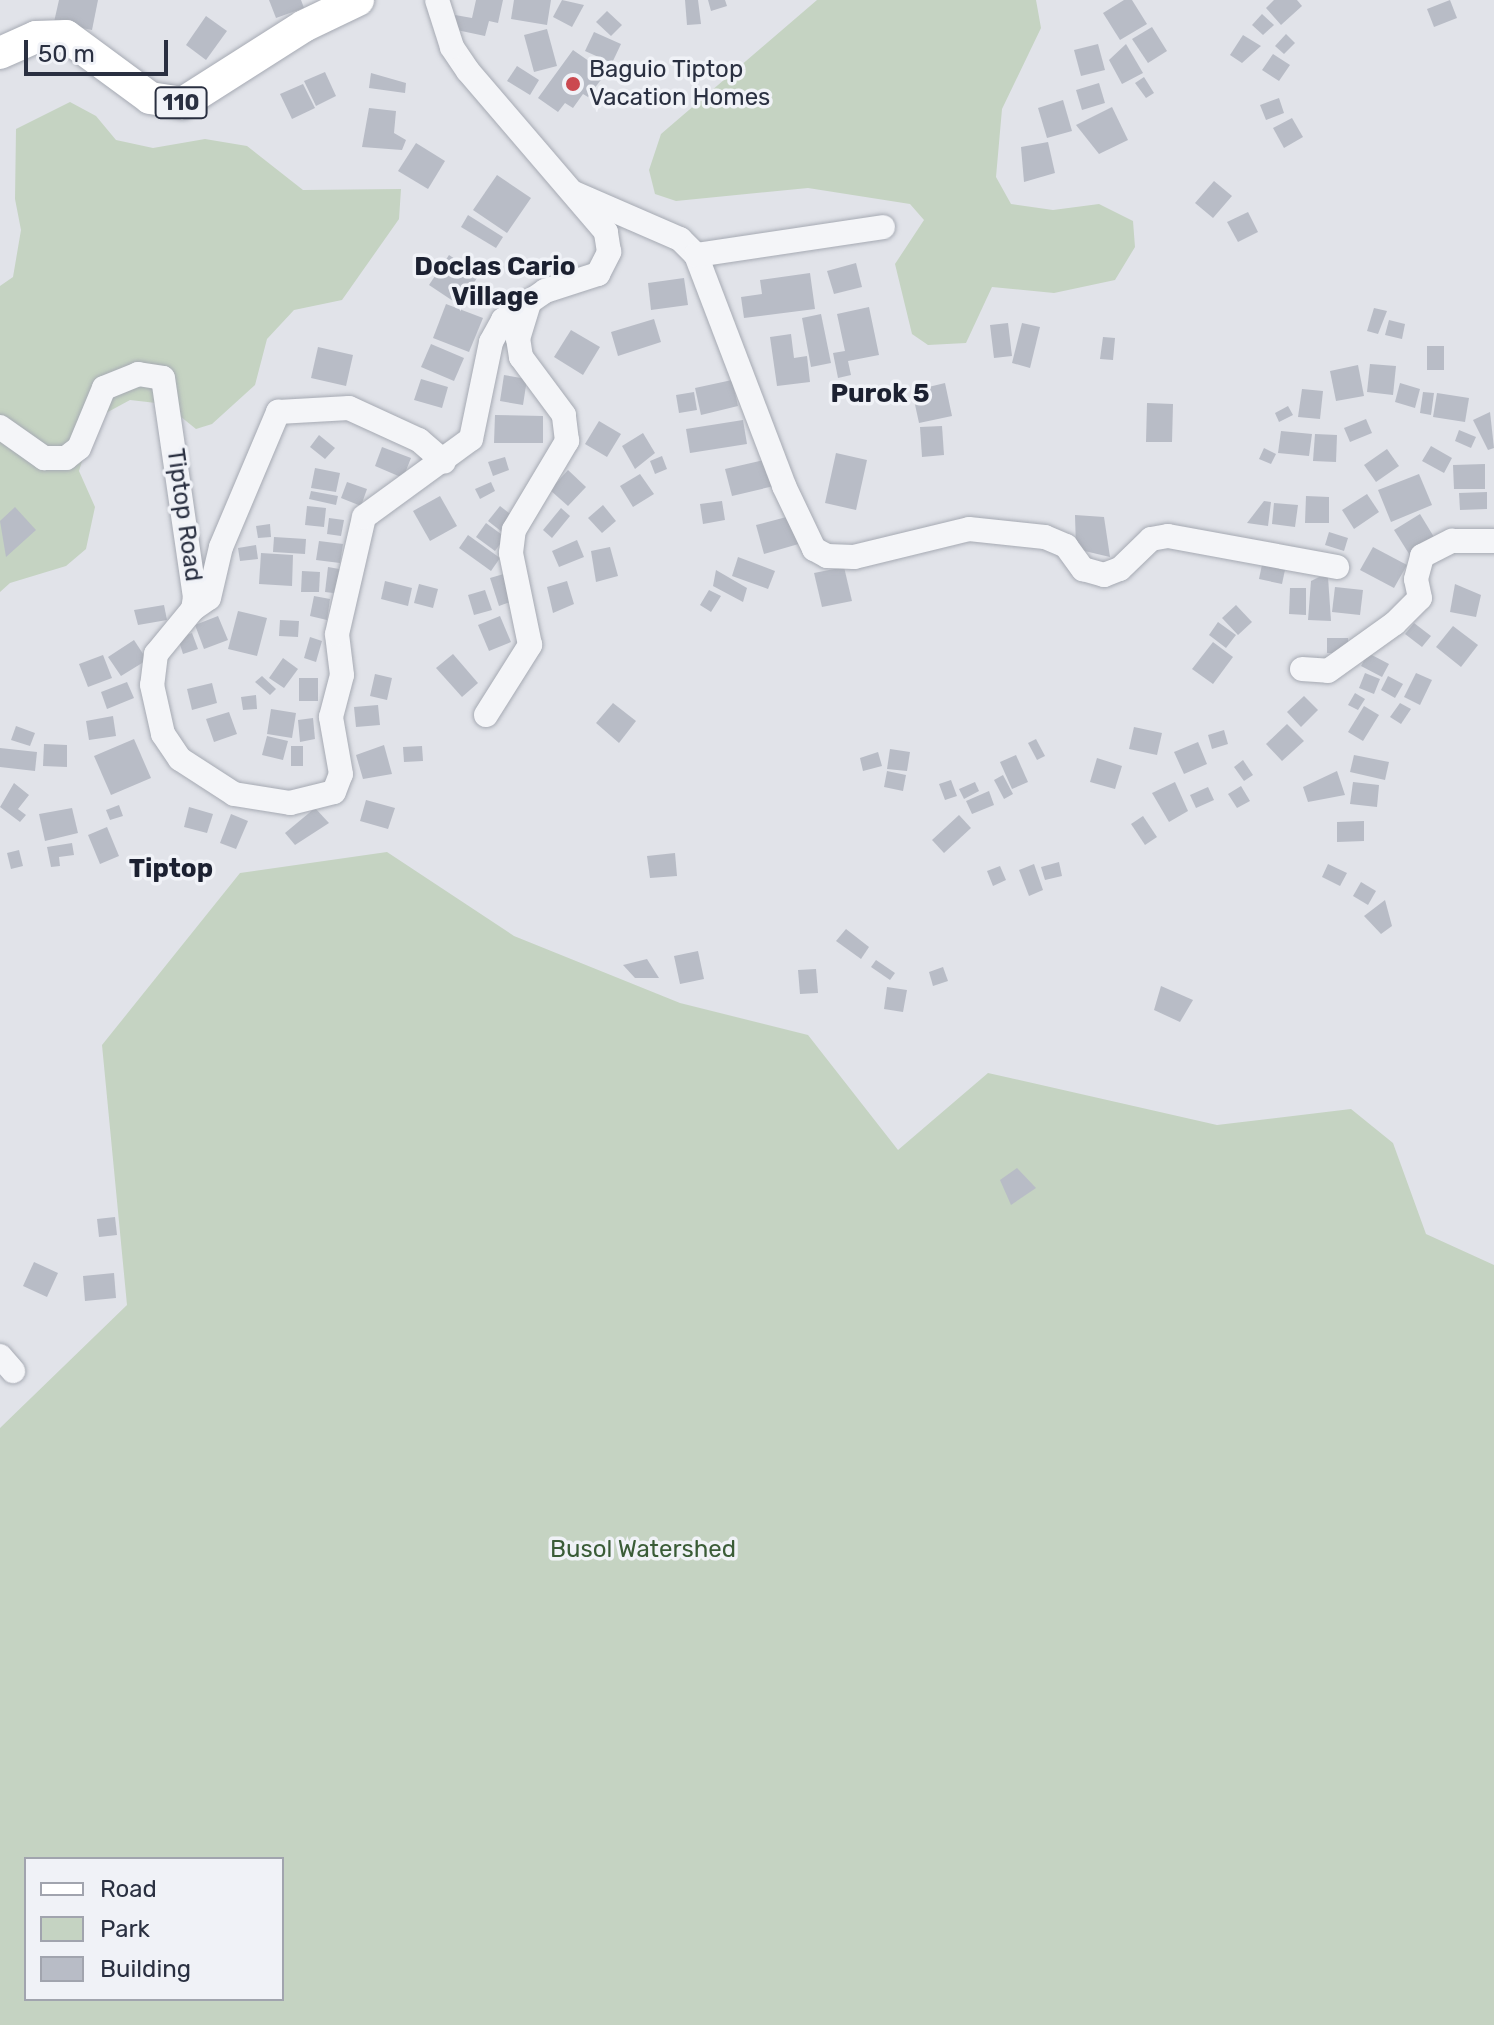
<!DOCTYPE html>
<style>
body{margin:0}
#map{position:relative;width:1494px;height:2025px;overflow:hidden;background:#e1e3e9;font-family:Rubik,sans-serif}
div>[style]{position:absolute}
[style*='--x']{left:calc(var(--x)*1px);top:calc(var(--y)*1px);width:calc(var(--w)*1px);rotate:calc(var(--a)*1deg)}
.green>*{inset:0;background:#c5d3c2}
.building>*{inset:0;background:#b8bcc6}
.roads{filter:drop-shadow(0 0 2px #a6aab3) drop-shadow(0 0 2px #a6aab3)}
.minor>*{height:24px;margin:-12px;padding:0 12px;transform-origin:12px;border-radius:12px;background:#f4f5f8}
.major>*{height:32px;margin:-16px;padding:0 16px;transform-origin:16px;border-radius:16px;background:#fff}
.dots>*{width:22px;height:22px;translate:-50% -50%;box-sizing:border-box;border:4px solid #f0f2f7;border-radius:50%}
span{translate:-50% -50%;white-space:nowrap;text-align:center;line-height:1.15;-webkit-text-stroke:7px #f0f2f7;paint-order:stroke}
.shield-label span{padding:2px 6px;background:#f0f2f7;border:2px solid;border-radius:6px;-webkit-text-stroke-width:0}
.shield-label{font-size:22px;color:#2a3041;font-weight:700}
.poi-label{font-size:24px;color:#2a3041}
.left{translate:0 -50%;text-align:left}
.street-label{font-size:24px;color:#2a3041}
.park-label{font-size:24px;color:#3a5c37}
.neighbourhood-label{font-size:26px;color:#1c2131;font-weight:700}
.legend{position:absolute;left:24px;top:1857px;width:260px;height:144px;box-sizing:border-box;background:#f0f2f7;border:2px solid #a1a4ae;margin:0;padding:10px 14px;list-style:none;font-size:24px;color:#2a3041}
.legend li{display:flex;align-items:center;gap:16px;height:40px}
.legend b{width:40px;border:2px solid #a1a4ae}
.scale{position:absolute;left:24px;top:40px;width:144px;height:36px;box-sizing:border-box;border:4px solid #2a3041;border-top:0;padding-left:10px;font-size:24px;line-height:28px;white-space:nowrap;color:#2a3041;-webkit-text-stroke:6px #f0f2f7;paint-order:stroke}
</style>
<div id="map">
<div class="green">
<div style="clip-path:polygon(817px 0,1036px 0,1041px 28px,1002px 109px,996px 177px,1011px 204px,1053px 210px,1099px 204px,1133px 221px,1135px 247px,1115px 280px,1054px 293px,992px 287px,966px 343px,928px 345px,912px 334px,895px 264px,924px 220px,910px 204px,808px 188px,676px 201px,655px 194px,649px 170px,661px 134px)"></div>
<div style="clip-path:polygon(70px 102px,96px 116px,116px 140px,153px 148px,205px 139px,247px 146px,303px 190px,401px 189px,399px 219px,342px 300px,294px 310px,267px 339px,255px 385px,212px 424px,196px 429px,165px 404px,130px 400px,95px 419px,79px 471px,95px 507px,86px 549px,66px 566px,10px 583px,0 592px,0 286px,13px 277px,21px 230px,15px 199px,16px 129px)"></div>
<div style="clip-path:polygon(evenodd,387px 852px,514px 936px,680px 1003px,808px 1035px,898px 1150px,988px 1073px,1217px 1125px,1351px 1109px,1393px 1143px,1426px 1234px,1494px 1265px,1494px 2025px,0 2025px,0 1428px,127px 1305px,102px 1045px,240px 873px,387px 852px,26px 1859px,282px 1859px,282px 1999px,26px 1999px,26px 1859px)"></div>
</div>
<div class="building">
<div style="clip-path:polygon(59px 0,98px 0,92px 30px,54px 22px)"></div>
<div style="clip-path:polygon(269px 0,301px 0,304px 8px,276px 18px)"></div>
<div style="clip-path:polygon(476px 0,503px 0,498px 23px,489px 21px,485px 36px,452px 29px,455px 15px,472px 18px)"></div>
<div style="clip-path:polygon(514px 0,551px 0,547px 25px,511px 19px)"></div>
<div style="clip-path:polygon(562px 0,584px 5px,572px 27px,553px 17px)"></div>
<div style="clip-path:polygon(685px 0,698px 0,701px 24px,687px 25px)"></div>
<div style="clip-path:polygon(708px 0,725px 0,727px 6px,711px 11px)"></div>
<div style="clip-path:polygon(1124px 0,1132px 0,1147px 24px,1120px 40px,1103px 13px)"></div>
<div style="clip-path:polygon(1274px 0,1297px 0,1302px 6px,1281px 25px,1266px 8px)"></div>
<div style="clip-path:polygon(1450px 0,1457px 18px,1434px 27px,1427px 9px)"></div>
<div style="clip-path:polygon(607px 11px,622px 25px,611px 36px,596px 22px)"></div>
<div style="clip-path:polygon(1262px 14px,1274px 25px,1263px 35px,1252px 25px)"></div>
<div style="clip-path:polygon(206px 16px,227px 31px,206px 60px,186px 45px)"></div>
<div style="clip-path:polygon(1152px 27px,1167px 51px,1148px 63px,1132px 39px)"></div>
<div style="clip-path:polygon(547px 29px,557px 66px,534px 72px,524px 35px)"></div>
<div style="clip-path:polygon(594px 32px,621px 44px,612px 63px,585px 51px)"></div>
<div style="clip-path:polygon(1286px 34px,1295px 43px,1284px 54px,1275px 46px)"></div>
<div style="clip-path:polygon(1243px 35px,1261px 46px,1242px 63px,1230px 55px)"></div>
<div style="clip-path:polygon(1098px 44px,1105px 70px,1081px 76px,1074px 50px)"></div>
<div style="clip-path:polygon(1126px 44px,1143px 73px,1122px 84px,1109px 60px)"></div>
<div style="clip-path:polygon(573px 50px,606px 73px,588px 97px,583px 94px,573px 108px,565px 103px,558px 112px,538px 98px)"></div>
<div style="clip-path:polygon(1273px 54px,1290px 65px,1279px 81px,1262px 70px)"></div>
<div style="clip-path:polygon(517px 66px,539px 80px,530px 95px,507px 81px)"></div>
<div style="clip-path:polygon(325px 72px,336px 96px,316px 106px,304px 81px)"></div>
<div style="clip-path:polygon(371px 73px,406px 83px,405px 93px,369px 88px)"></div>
<div style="clip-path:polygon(1144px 77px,1154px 93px,1146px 98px,1135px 83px)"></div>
<div style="clip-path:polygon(1099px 83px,1105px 103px,1082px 110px,1076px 90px)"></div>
<div style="clip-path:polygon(303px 84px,315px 108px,292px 119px,280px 94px)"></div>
<div style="clip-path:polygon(1279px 98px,1284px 113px,1266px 120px,1260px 105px)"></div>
<div style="clip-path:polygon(1063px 100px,1072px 131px,1047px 138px,1038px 108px)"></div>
<div style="clip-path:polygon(1112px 107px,1128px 140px,1099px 154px,1076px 125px)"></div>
<div style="clip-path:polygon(369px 108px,396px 111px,394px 133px,406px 140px,402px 150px,362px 147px)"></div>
<div style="clip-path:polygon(1292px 118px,1303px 137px,1284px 148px,1273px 128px)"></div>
<div style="clip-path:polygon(1048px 142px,1055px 173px,1024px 182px,1021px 147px)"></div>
<div style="clip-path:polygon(416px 143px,445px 161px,428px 189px,398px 171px)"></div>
<div style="clip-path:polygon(497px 175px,531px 198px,507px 233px,473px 210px)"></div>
<div style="clip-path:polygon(1214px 181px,1232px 196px,1213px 218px,1195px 203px)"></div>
<div style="clip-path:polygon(1248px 212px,1258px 232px,1238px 242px,1227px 222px)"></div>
<div style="clip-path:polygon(468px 215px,503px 237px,496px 248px,461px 227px)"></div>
<div style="clip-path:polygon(449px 255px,479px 275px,459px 305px,429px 285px)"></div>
<div style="clip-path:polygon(856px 263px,862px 287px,834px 294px,827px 271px)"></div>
<div style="clip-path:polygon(810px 273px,815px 309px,744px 318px,741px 297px,762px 294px,760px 280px)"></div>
<div style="clip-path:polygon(684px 278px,688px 305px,651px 310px,648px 283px)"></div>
<div style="clip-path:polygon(446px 304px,483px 318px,469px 352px,433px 338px)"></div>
<div style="clip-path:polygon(869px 307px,879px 355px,848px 361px,851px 375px,838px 378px,833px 353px,845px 351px,837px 314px)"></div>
<div style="clip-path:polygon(1374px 308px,1387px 311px,1378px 334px,1367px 331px)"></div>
<div style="clip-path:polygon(821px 314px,831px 363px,811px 367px,802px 318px)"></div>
<div style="clip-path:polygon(654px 319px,661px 342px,618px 356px,611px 332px)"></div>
<div style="clip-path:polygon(1389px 320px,1405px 324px,1402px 339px,1385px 335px)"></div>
<div style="clip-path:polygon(1008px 323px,1012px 356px,994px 358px,990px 325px)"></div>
<div style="clip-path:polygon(1022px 323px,1040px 327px,1030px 368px,1012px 363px)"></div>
<div style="clip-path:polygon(571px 330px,600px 347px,583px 375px,554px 357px)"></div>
<div style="clip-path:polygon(791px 334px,794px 358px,807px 356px,810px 382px,777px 386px,770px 337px)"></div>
<div style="clip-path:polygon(1103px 337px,1115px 338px,1113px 360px,1100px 359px)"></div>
<div style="clip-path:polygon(431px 344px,464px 358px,454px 381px,421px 367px)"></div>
<div style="clip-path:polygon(1427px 346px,1444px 346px,1444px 370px,1427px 370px)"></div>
<div style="clip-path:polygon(318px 347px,353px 355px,346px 386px,311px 378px)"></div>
<div style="clip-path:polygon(1370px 364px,1396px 366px,1393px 395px,1367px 392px)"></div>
<div style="clip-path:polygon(1358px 365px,1364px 396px,1336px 401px,1330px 371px)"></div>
<div style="clip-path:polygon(504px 375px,527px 379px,523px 405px,500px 401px)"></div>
<div style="clip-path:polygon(421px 379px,448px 387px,442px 408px,414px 400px)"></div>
<div style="clip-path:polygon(732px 380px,738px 406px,701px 415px,695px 388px)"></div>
<div style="clip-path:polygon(945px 383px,952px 416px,919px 423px,912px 391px)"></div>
<div style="clip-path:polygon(1400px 383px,1420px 389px,1415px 408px,1395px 402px)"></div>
<div style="clip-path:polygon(1302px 389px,1323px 391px,1320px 419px,1298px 417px)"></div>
<div style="clip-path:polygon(694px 392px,697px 410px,679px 413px,676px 395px)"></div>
<div style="clip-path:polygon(1423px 392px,1434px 393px,1431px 415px,1420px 413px)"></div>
<div style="clip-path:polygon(1437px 393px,1469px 398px,1465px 422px,1433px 417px)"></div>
<div style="clip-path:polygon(1147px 403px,1173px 404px,1172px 442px,1146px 442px)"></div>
<div style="clip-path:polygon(1288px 406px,1293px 415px,1279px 422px,1275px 413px)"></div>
<div style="clip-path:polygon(1490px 412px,1494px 448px,1488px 450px,1473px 420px)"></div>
<div style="clip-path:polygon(495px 415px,543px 416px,543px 443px,494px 443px)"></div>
<div style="clip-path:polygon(1366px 419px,1372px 433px,1350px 442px,1344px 428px)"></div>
<div style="clip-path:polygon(743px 420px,747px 444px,690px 453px,686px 429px)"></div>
<div style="clip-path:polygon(599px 421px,621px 434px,607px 457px,585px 444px)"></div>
<div style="clip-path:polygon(942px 426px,944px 455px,922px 457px,920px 427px)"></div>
<div style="clip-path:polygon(1459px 430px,1476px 437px,1471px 448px,1455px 441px)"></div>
<div style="clip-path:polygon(1281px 431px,1312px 434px,1309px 456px,1278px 453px)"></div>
<div style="clip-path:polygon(643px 433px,655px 453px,635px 469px,622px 446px)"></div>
<div style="clip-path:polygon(1315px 434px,1337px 435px,1336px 462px,1313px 461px)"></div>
<div style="clip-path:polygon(319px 435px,335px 448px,325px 459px,310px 447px)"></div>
<div style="clip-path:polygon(1431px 446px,1452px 458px,1444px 473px,1422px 461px)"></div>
<div style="clip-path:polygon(382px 447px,411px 458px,403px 478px,375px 466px)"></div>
<div style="clip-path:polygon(1264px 448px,1276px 454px,1271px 464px,1259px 459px)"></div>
<div style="clip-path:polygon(1387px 449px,1399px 466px,1376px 482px,1364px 465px)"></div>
<div style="clip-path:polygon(836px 453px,867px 460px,856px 510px,825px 503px)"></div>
<div style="clip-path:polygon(662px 456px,667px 469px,655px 474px,650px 461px)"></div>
<div style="clip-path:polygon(505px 457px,509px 470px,493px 476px,488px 462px)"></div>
<div style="clip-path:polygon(768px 459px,774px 486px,732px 496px,725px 469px)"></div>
<div style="clip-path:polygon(1485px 464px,1485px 489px,1454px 489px,1453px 465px)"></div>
<div style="clip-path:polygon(315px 468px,340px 473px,336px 492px,311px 488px)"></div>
<div style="clip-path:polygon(568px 470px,586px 487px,568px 506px,550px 490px)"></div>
<div style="clip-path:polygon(640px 474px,654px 494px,633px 507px,620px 486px)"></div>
<div style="clip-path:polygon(1419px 474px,1432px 505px,1391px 522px,1378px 490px)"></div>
<div style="clip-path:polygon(347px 482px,367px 489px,361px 506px,341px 498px)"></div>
<div style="clip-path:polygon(491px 482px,495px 491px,480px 499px,475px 489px)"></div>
<div style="clip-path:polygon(311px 491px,338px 496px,336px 505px,309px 499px)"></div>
<div style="clip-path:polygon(1487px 492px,1487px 509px,1460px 510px,1459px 493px)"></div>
<div style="clip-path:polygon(1367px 494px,1379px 512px,1354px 529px,1342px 510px)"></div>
<div style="clip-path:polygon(440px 496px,457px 526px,430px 541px,413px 511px)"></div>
<div style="clip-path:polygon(1306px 496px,1329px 497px,1329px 523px,1305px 523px)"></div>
<div style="clip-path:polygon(722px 501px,725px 520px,703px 524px,700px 504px)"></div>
<div style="clip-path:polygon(1264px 501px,1271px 502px,1268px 526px,1247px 523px)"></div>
<div style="clip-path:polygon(1274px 503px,1298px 505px,1295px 527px,1272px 524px)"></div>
<div style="clip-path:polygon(603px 505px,616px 521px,602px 533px,588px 518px)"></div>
<div style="clip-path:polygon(307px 506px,326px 508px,324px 527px,305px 525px)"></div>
<div style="clip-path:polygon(500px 506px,514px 517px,502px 532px,488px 521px)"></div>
<div style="clip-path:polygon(15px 507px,36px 530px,6px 557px,0 521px)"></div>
<div style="clip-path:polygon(561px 508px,570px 516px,552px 538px,543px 530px)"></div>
<div style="clip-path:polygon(1420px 514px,1437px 542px,1411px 557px,1394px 530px)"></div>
<div style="clip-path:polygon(794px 515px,802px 543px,764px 554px,756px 525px)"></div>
<div style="clip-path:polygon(1075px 515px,1104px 517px,1110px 557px,1076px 549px)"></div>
<div style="clip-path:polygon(329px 518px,344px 520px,341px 536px,327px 534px)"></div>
<div style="clip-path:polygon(486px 523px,505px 537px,495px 551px,476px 537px)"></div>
<div style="clip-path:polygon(270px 524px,271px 537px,258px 538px,256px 526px)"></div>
<div style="clip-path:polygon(1329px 532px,1348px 538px,1344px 551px,1325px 545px)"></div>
<div style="clip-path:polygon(468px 535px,500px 558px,491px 571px,459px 548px)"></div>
<div style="clip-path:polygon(274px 537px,306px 539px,305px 554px,273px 552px)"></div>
<div style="clip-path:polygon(577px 540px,584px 557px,559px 567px,552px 551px)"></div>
<div style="clip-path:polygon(319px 541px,343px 544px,340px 563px,316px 560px)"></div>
<div style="clip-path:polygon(256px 545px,258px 559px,240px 561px,238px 548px)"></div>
<div style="clip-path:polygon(610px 547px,618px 576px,596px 582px,591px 551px)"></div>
<div style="clip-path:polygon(1373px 547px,1407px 565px,1394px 588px,1360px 570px)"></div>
<div style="clip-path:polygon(261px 553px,293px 555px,292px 586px,259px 584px)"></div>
<div style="clip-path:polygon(738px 557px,775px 571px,768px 589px,732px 576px)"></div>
<div style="clip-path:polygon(1263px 560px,1286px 565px,1282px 584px,1259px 579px)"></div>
<div style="clip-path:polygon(328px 567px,345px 570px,342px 594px,325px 592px)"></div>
<div style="clip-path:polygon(844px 567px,852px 601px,822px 607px,814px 573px)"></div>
<div style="clip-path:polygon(716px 570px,747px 588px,743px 602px,713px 586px)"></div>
<div style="clip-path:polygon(302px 571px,320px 572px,319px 592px,301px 592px)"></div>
<div style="clip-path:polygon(507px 573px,516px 600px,499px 606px,490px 578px)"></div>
<div style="clip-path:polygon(1319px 577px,1328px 577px,1331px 621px,1308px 620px,1311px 581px)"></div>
<div style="clip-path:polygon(385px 581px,412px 588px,408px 606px,381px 599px)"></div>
<div style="clip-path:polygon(567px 581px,574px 604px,553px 613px,547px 587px)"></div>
<div style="clip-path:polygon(419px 584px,438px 589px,433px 608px,414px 603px)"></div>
<div style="clip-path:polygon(1455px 584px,1481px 595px,1476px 617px,1450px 612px)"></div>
<div style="clip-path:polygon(1335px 587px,1363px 590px,1360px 615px,1332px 612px)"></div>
<div style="clip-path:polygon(1290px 588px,1306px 588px,1306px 615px,1289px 614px)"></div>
<div style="clip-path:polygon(485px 590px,492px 610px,474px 615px,468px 595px)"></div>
<div style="clip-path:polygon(709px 590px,721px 596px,711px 612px,700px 605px)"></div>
<div style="clip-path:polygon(314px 596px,330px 599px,327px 620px,310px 616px)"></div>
<div style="clip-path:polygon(164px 605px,167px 620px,138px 625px,134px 610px)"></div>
<div style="clip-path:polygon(1236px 605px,1252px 622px,1238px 635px,1222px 618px)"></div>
<div style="clip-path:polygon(238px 611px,267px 618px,257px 656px,228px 649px)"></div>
<div style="clip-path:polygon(218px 616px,228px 640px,204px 649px,195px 625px)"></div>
<div style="clip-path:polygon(500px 616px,511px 642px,489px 651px,478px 625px)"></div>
<div style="clip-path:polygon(280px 620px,299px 621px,298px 637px,279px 636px)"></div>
<div style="clip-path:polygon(1218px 622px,1236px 635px,1226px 648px,1209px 635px)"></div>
<div style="clip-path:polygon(1414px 623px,1431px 636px,1422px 647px,1405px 634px)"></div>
<div style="clip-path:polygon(1453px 626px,1478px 645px,1461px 667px,1436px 647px)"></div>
<div style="clip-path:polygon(192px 633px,198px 649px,183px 654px,178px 638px)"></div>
<div style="clip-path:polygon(310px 637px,322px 641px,316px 662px,304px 658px)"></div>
<div style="clip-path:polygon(1327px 638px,1348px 638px,1348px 653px,1327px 653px)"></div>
<div style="clip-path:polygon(134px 640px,147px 660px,121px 676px,108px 657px)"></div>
<div style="clip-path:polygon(1213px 642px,1233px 657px,1213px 684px,1192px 669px)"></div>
<div style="clip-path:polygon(1368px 653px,1389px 664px,1382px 677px,1361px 666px)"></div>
<div style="clip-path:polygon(453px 654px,478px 683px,462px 697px,436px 668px)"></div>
<div style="clip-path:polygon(103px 655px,112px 678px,88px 687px,79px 664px)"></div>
<div style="clip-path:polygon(283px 658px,298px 669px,284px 688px,269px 678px)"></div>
<div style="clip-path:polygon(1365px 673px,1380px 679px,1374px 694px,1359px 688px)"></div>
<div style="clip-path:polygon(1416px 673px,1432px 680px,1420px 705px,1404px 697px)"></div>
<div style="clip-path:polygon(375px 674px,392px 678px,387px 700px,370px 696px)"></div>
<div style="clip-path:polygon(262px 676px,276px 689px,270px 695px,255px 682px)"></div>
<div style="clip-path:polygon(1388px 676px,1403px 684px,1395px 698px,1381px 690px)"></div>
<div style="clip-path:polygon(299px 678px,318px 678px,318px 701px,299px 701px)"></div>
<div style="clip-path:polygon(127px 682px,134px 698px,107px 709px,101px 692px)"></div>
<div style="clip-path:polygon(212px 683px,217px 703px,192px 710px,187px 689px)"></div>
<div style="clip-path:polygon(1355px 693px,1365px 699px,1358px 710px,1348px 705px)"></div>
<div style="clip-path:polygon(256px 695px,257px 709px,243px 710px,241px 697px)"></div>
<div style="clip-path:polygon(1304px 696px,1318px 710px,1301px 727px,1287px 712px)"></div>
<div style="clip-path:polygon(613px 703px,636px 721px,619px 743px,596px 723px)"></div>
<div style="clip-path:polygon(1400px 703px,1411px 709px,1401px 724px,1390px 717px)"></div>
<div style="clip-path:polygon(378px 705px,380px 725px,356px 727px,354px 707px)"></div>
<div style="clip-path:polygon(1364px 706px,1379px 715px,1363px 741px,1348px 732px)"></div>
<div style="clip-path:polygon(271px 709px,296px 713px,292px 738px,267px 734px)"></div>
<div style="clip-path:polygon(229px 712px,237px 734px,214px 742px,206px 719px)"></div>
<div style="clip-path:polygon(113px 716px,116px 736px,89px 740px,86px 721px)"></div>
<div style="clip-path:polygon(313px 718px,315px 739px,300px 742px,298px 720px)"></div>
<div style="clip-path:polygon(1287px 724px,1304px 741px,1282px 761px,1266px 744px)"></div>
<div style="clip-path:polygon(16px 726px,35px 733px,30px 746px,11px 740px)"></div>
<div style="clip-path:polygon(1134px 727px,1162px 733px,1157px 755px,1129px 749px)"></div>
<div style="clip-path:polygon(1224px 730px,1228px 744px,1212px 749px,1208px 735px)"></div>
<div style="clip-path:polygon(267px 736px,288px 741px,283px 760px,262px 755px)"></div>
<div style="clip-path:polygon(134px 739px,151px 778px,111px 795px,94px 756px)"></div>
<div style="clip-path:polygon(1036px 739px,1045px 756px,1037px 760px,1028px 743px)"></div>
<div style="clip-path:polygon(1198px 742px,1207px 764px,1184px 774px,1174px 752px)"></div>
<div style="clip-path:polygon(44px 744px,67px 745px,67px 767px,43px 766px)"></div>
<div style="clip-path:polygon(384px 745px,392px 774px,363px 779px,356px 755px)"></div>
<div style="clip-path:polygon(291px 746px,303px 746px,303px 766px,291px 766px)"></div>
<div style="clip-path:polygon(422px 746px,423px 761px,404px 762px,403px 747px)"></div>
<div style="clip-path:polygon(0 748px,37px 752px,35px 771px,0 767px)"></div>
<div style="clip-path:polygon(890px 749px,910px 752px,907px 771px,887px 769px)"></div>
<div style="clip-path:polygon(878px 752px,882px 766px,863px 771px,860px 758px)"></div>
<div style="clip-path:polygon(1016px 755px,1028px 782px,1012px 789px,1000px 762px)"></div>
<div style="clip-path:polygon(1354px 755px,1389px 762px,1385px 780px,1350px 772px)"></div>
<div style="clip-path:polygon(1097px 758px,1122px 766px,1115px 789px,1090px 782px)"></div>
<div style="clip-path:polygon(1243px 760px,1253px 775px,1244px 781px,1234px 767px)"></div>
<div style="clip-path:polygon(887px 771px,906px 775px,903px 791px,884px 787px)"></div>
<div style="clip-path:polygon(1337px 771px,1345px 795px,1308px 802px,1303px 787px)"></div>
<div style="clip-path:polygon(1003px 775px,1013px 794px,1004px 799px,994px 780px)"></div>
<div style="clip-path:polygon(951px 780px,957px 796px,945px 800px,939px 784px)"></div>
<div style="clip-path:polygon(975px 782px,979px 791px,964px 799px,959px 789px)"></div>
<div style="clip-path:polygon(1175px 782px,1188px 811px,1169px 822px,1152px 793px)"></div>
<div style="clip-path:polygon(1353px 782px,1379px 785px,1377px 807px,1350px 804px)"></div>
<div style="clip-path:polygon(14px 783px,29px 795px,18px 809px,26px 815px,20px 822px,0 807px)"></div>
<div style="clip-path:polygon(1241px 786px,1250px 801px,1237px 808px,1228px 794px)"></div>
<div style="clip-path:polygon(1208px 787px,1214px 800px,1196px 808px,1190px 795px)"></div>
<div style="clip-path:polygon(989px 791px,994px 805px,972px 814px,966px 801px)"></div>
<div style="clip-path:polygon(366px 800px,395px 808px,388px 829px,360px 821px)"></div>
<div style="clip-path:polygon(119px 805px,123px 816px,110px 820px,106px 810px)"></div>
<div style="clip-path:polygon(189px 807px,213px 814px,207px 833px,184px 827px)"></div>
<div style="clip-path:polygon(72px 808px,78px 833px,45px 841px,39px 814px)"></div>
<div style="clip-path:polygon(315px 808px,329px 823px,295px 845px,285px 833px)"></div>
<div style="clip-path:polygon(231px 814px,248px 821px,236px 849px,220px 843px)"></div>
<div style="clip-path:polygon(959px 815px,971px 828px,944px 853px,932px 840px)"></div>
<div style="clip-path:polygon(1143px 816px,1157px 837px,1145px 845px,1131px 824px)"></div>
<div style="clip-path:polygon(1364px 821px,1364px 841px,1337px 842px,1337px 822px)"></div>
<div style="clip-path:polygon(107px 827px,119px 856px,100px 864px,88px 835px)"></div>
<div style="clip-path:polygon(72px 843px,74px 855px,59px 857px,60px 866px,51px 867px,47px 847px)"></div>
<div style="clip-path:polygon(19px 850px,23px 866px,11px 869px,7px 853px)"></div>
<div style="clip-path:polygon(675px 853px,677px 876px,650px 878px,647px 856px)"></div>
<div style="clip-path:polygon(1059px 862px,1062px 876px,1045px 880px,1041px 867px)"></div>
<div style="clip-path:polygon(1034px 864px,1043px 890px,1029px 896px,1019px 870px)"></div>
<div style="clip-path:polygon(1328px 864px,1347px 873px,1340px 886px,1322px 877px)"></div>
<div style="clip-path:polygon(1000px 866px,1006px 880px,993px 886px,987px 871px)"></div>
<div style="clip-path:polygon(1361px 882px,1376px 891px,1368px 905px,1353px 896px)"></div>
<div style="clip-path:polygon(1385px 900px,1392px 926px,1381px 934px,1364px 916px)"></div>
<div style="clip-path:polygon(846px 929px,869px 947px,861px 959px,836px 941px)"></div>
<div style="clip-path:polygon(698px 951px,704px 979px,680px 984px,674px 956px)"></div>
<div style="clip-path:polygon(647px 959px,659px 978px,635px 978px,623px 965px)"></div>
<div style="clip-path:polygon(876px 960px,895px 973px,890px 980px,871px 967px)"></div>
<div style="clip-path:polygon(943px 967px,948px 981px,933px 986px,929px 972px)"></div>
<div style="clip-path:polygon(816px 969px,818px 993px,800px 994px,798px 970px)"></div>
<div style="clip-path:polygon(1161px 986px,1193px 1000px,1180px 1022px,1154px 1010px)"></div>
<div style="clip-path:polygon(887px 987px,907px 990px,903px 1012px,884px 1009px)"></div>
<div style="clip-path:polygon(1017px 1168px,1036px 1188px,1011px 1205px,1000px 1180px)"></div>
<div style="clip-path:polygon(115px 1217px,117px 1235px,99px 1237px,97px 1219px)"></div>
<div style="clip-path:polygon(34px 1262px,58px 1273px,47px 1297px,23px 1286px)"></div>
<div style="clip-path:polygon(114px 1273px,116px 1298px,85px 1301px,83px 1276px)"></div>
</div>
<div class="roads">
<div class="minor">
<div style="--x:574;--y:193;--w:116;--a:23.5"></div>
<div style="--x:680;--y:239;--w:23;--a:45"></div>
<div style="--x:696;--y:255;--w:247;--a:69.1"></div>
<div style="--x:784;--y:486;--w:70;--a:64.5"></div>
<div style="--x:814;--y:549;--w:15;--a:28"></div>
<div style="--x:827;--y:556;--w:27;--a:2"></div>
<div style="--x:854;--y:557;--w:118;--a:-13.7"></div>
<div style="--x:969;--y:529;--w:76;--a:6"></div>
<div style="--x:1045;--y:537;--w:23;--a:23"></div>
<div style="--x:1066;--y:546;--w:29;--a:54"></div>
<div style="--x:1083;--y:569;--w:22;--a:16"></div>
<div style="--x:1104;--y:575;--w:17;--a:-21"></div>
<div style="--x:1120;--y:569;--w:43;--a:-44.1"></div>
<div style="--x:1151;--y:539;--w:17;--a:-10"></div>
<div style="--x:1168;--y:536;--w:172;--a:10.4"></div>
<div style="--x:696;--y:255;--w:189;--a:-8.5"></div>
<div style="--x:0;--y:427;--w:54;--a:35.2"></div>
<div style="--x:44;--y:458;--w:22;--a:0"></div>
<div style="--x:66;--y:458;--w:16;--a:-38"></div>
<div style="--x:79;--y:448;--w:65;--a:-67.4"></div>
<div style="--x:104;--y:388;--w:37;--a:-22"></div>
<div style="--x:138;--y:374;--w:25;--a:9"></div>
<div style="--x:163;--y:378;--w:221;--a:81.7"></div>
<div style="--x:195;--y:597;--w:12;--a:99"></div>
<div style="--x:193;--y:609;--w:58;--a:129.4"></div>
<div style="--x:156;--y:654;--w:31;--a:97"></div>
<div style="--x:152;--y:685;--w:50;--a:77.3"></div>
<div style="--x:163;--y:734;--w:30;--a:56"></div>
<div style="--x:180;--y:759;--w:64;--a:32.9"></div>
<div style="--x:234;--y:794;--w:57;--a:9.1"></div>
<div style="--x:290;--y:803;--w:45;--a:-14"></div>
<div style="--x:334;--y:792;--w:19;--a:-69"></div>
<div style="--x:341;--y:774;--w:58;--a:-100"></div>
<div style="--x:331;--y:717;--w:43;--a:-75.3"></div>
<div style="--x:342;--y:675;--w:41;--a:-97"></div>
<div style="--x:337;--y:634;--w:120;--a:-77"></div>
<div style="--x:364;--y:517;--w:132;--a:-36.1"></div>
<div style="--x:471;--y:439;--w:99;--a:-78.3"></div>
<div style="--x:491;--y:342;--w:25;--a:-61"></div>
<div style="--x:503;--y:320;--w:51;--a:-34.6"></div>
<div style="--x:545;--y:291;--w:56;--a:-17.8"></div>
<div style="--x:598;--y:274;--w:25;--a:-63"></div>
<div style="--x:609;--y:252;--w:20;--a:-99"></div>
<div style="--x:606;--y:232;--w:212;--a:-130.6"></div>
<div style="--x:468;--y:71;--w:29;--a:-124"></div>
<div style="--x:452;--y:47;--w:49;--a:-107.7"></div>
<div style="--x:193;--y:609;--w:19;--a:-35"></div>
<div style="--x:209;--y:598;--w:52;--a:-76.8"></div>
<div style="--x:221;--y:547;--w:147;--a:-67.1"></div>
<div style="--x:278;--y:412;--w:71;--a:-3.2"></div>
<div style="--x:349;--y:408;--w:77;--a:24.6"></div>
<div style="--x:419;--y:440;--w:33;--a:41"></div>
<div style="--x:1302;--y:669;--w:26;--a:4"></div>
<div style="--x:1328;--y:671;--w:82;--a:-35.6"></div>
<div style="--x:1395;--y:623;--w:35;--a:-45"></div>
<div style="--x:1420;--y:598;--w:19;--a:-102"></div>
<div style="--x:1416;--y:579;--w:24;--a:-75"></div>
<div style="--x:1422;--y:556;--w:34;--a:-27"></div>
<div style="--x:1452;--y:541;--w:42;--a:0"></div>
<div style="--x:486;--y:715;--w:83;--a:-57.8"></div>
<div style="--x:530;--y:645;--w:94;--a:-101.7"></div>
<div style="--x:511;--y:553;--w:23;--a:-83"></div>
<div style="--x:514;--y:530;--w:104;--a:-59.2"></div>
<div style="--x:567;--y:441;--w:26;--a:-97"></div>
<div style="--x:564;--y:415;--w:72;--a:-126.6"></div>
<div style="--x:521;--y:357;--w:18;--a:-99"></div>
<div style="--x:518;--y:339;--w:39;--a:-73"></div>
<div style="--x:0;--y:1356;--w:20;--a:49"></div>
</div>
<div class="major">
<div style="--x:0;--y:53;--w:39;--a:-24"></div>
<div style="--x:36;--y:37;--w:30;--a:-2"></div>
<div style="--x:66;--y:36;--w:104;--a:36.4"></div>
<div style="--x:150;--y:98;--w:33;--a:9"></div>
<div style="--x:183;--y:103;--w:143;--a:-32.5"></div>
<div style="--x:304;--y:26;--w:60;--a:-25.7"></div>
</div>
</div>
<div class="dots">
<div style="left:573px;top:84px;background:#cb4950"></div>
</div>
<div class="shield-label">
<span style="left:181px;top:103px">110</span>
</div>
<div class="poi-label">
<span class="left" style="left:589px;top:84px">Baguio Tiptop<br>Vacation Homes</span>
</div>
<div class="street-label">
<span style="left:184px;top:515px;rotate:82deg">Tiptop Road</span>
</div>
<div class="park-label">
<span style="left:643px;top:1550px">Busol Watershed</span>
</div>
<div class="neighbourhood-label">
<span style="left:495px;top:282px">Doclas Cario<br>Village</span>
<span style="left:880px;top:394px">Purok 5</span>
<span style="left:171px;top:869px">Tiptop</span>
</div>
<ul class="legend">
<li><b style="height:10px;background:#fff"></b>Road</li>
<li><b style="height:22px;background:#c5d3c2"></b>Park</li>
<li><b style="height:22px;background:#b8bcc6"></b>Building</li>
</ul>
<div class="scale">50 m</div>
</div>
